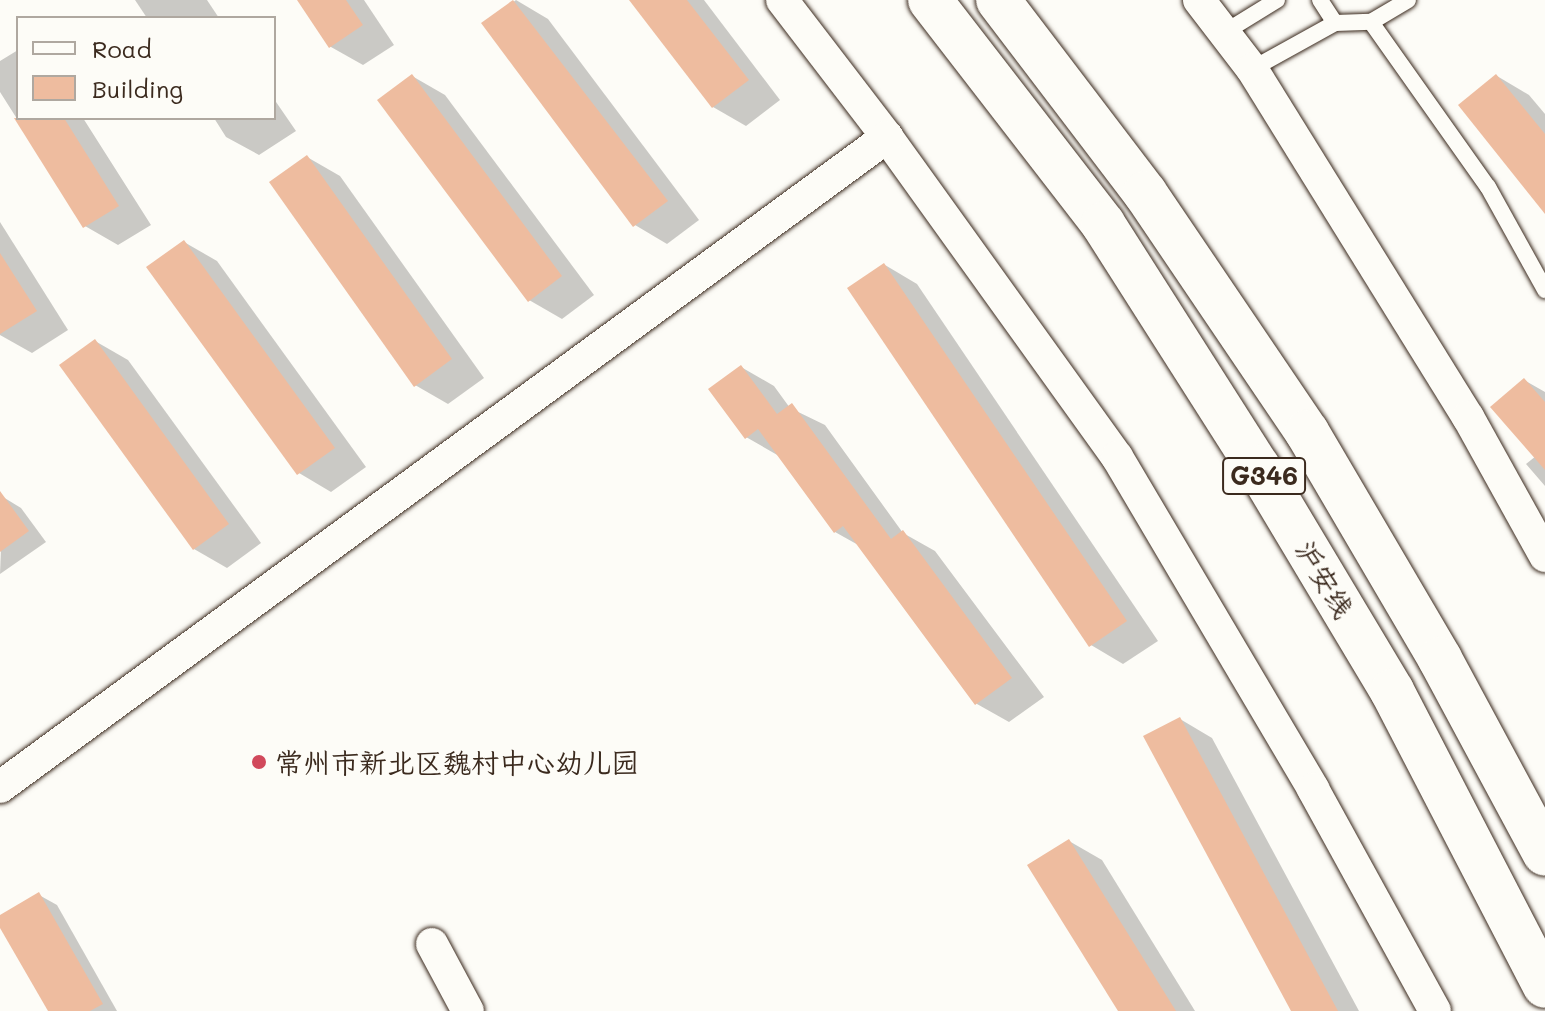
<!DOCTYPE html>
<meta charset="utf-8">
<style>
body{margin:0}
#map{position:relative;width:1545px;height:1011px;overflow:hidden;background:#fdfcf7;font-family:Mali,"LXGW WenKai TC",sans-serif}
div>[style]{position:absolute}
[style*='--x']{left:calc(var(--x)*1px);top:calc(var(--y)*1px);width:calc(var(--w)*1px);rotate:calc(var(--a)*1deg)}
.shadow>*{inset:0;background:#0003}
.building>*{inset:0;background:#eebc9f}
.roads{filter:drop-shadow(0 0 2px #3b2a1e) drop-shadow(0 0 2px #3b2a1e)}
.service>*{height:16px;margin:-8px;padding:0 8px;transform-origin:8px;border-radius:8px;background:#fdfcf7}
.minor>*{height:32px;margin:-16px;padding:0 16px;transform-origin:16px;border-radius:16px;background:#fdfcf7}
.trunk>*{height:44px;margin:-22px;padding:0 22px;transform-origin:22px;border-radius:22px;background:#fdfcf7}
.dots>*{width:22px;height:22px;translate:-50% -50%;box-sizing:border-box;border:4px solid #fdfcf7;border-radius:50%}
span{translate:-50% -50%;white-space:nowrap;text-align:center;line-height:1.15;-webkit-text-stroke:6px #fdfcf7;paint-order:stroke}
.shield-label span{padding:2px 6px;background:#fdfcf7;border:2px solid;border-radius:6px;-webkit-text-stroke-width:0}
.shield-label{font-size:26px;color:#3b2a1e;font-weight:700}
.street-label{font-size:28px;color:#3b2a1e}
.poi-label{font-size:28px;color:#3b2a1e}
.left{translate:0 -50%;text-align:left}
.legend{position:absolute;left:16px;top:16px;width:260px;height:104px;box-sizing:border-box;background:#fdfcf7;border:2px solid #afa8a0;margin:0;padding:10px 14px;list-style:none;font-size:24px;color:#3b2a1e}
.legend li{display:flex;align-items:center;gap:16px;height:40px}
.legend b{width:40px;border:2px solid #afa8a0}
</style>
<div id="map">
<div class="shadow">
<div style="clip-path:polygon(135px 0,207px 0,219px 18px,147px 18px)"></div>
<div style="clip-path:polygon(299px 0,364px 0,394px 45px,363px 65px,331px 47px)"></div>
<div style="clip-path:polygon(516px 0,548px 19px,699px 220px,667px 244px,635px 225px,484px 24px)"></div>
<div style="clip-path:polygon(631px 0,704px 0,780px 100px,746px 126px,713px 107px)"></div>
<div style="clip-path:polygon(18px 50px,18px 118px,83px 118px,151px 225px,118px 245px,85px 226px,0 92px,0 61px)"></div>
<div style="clip-path:polygon(412px 76px,445px 95px,594px 295px,562px 319px,529px 300px)"></div>
<div style="clip-path:polygon(1497px 76px,1529px 95px,1545px 114px,1545px 210px)"></div>
<div style="clip-path:polygon(274px 99px,296px 131px,259px 155px,226px 137px,214px 118px,274px 118px)"></div>
<div style="clip-path:polygon(307px 157px,340px 176px,484px 378px,448px 404px,415px 385px)"></div>
<div style="clip-path:polygon(0 222px,68px 330px,32px 353px,0 335px)"></div>
<div style="clip-path:polygon(184px 242px,217px 261px,366px 467px,331px 492px,299px 473px)"></div>
<div style="clip-path:polygon(885px 265px,917px 284px,1158px 641px,1123px 664px,1091px 645px)"></div>
<div style="clip-path:polygon(95px 341px,128px 360px,261px 543px,227px 568px,194px 549px)"></div>
<div style="clip-path:polygon(741px 367px,774px 386px,790px 408px,825px 425px,903px 533px,935px 551px,1044px 697px,1009px 722px,977px 704px,860px 546px,835px 532px,779px 456px,746px 437px)"></div>
<div style="clip-path:polygon(1524px 380px,1545px 392px,1545px 486px,1526px 464px,1536px 456px)"></div>
<div style="clip-path:polygon(3px 497px,21px 508px,46px 542px,0 574px)"></div>
<div style="clip-path:polygon(1180px 719px,1212px 738px,1359px 1011px,1294px 1011px)"></div>
<div style="clip-path:polygon(1069px 841px,1102px 860px,1195px 1011px,1120px 1011px)"></div>
<div style="clip-path:polygon(39px 895px,57px 905px,117px 1011px,50px 1011px,0 924px,0 917px)"></div>
</div>
<div class="building">
<div style="clip-path:polygon(297px 0,346px 0,363px 25px,329px 48px)"></div>
<div style="clip-path:polygon(513px 0,668px 201px,633px 227px,481px 23px)"></div>
<div style="clip-path:polygon(629px 0,687px 0,749px 80px,712px 108px)"></div>
<div style="clip-path:polygon(412px 74px,562px 276px,528px 302px,377px 100px)"></div>
<div style="clip-path:polygon(1496px 74px,1545px 134px,1545px 214px,1458px 105px)"></div>
<div style="clip-path:polygon(14px 118px,64px 118px,119px 206px,83px 228px)"></div>
<div style="clip-path:polygon(307px 155px,452px 359px,414px 387px,269px 182px)"></div>
<div style="clip-path:polygon(184px 240px,335px 448px,297px 475px,146px 267px)"></div>
<div style="clip-path:polygon(0 253px,37px 311px,0 334px)"></div>
<div style="clip-path:polygon(884px 263px,1127px 621px,1089px 647px,847px 288px)"></div>
<div style="clip-path:polygon(95px 339px,229px 524px,193px 550px,59px 365px)"></div>
<div style="clip-path:polygon(741px 365px,777px 414px,792px 403px,891px 539px,903px 530px,1012px 678px,975px 705px,843px 526px,834px 533px,758px 429px,745px 439px,708px 389px)"></div>
<div style="clip-path:polygon(1524px 378px,1545px 402px,1545px 470px,1490px 407px)"></div>
<div style="clip-path:polygon(0 491px,29px 531px,0 552px)"></div>
<div style="clip-path:polygon(1180px 717px,1338px 1011px,1291px 1011px,1143px 736px)"></div>
<div style="clip-path:polygon(1069px 839px,1176px 1011px,1118px 1011px,1027px 865px)"></div>
<div style="clip-path:polygon(39px 892px,103px 1004px,90px 1011px,48px 1011px,0 928px,0 915px)"></div>
</div>
<div class="roads">
<div class="service">
<div style="--x:1320;--y:0;--w:27;--a:57"></div>
<div style="--x:1371;--y:22;--w:202;--a:54.7"></div>
<div style="--x:1488;--y:187;--w:118;--a:61"></div>
<div style="--x:1225;--y:32;--w:61;--a:-31.6"></div>
<div style="--x:1252;--y:69;--w:95;--a:-29"></div>
<div style="--x:1335;--y:23;--w:36;--a:-2"></div>
<div style="--x:1371;--y:22;--w:43;--a:-30.7"></div>
</div>
<div class="minor">
<div style="--x:782;--y:0;--w:173;--a:52.5"></div>
<div style="--x:887;--y:137;--w:394;--a:54.3"></div>
<div style="--x:1117;--y:457;--w:386;--a:59.4"></div>
<div style="--x:1313;--y:789;--w:253;--a:61.2"></div>
<div style="--x:1199;--y:0;--w:87;--a:52.5"></div>
<div style="--x:1252;--y:69;--w:410;--a:58.2"></div>
<div style="--x:1468;--y:417;--w:159;--a:61"></div>
<div style="--x:0;--y:787;--w:1100;--a:-36.23"></div>
<div style="--x:432;--y:944;--w:76;--a:61.8"></div>
</div>
<div class="trunk">
<div style="--x:930;--y:0;--w:283;--a:52.3"></div>
<div style="--x:1103;--y:224;--w:288;--a:57.5"></div>
<div style="--x:1258;--y:467;--w:261;--a:59.1"></div>
<div style="--x:1392;--y:691;--w:332;--a:62.6"></div>
<div style="--x:998;--y:0;--w:243;--a:52.7"></div>
<div style="--x:1145;--y:193;--w:289;--a:55.9"></div>
<div style="--x:1307;--y:432;--w:263;--a:59.6"></div>
<div style="--x:1440;--y:659;--w:221;--a:61.7"></div>
</div>
</div>
<div class="dots">
<div style="left:259px;top:762px;background:#d1495b"></div>
</div>
<div class="shield-label">
<span style="left:1264px;top:476px">G346</span>
</div>
<div class="street-label">
<span style="left:1325px;top:579px;rotate:59deg">沪安线</span>
</div>
<div class="poi-label">
<span class="left" style="left:275px;top:762px">常州市新北区魏村中心幼儿园</span>
</div>
<ul class="legend">
<li><b style="height:10px;background:#fdfcf7"></b>Road</li>
<li><b style="height:22px;background:#eebc9f"></b>Building</li>
</ul>
</div>
